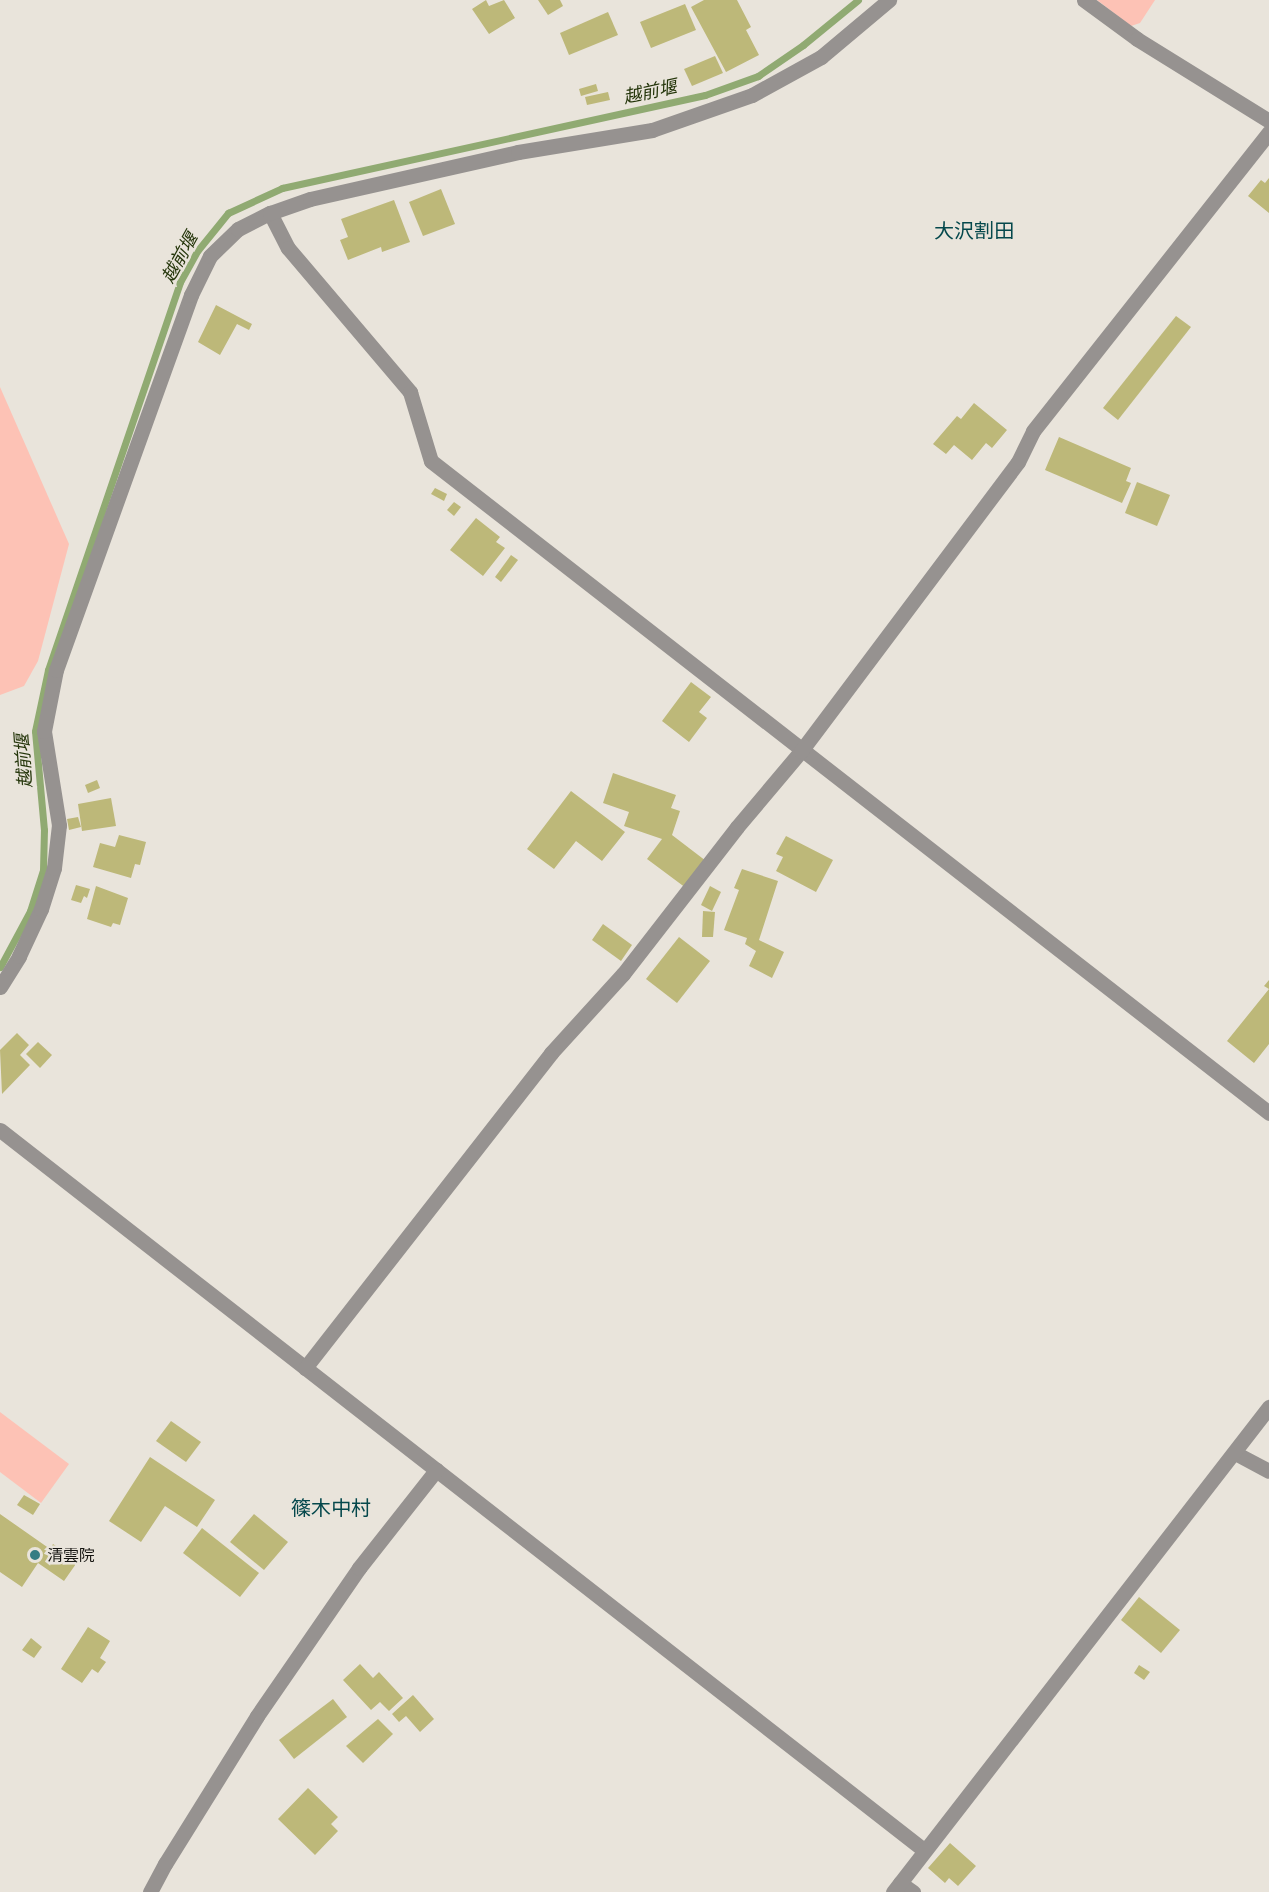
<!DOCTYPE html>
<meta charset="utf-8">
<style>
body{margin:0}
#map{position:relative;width:1269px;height:1892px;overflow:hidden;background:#e9e4db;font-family:"IBM Plex Sans","Noto Sans JP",sans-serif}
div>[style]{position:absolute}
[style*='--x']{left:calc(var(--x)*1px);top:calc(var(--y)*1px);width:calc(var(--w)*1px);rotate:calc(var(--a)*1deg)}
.green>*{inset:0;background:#fdc2b5}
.stream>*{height:7px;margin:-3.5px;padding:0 3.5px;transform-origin:3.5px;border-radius:3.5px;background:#90aa72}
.building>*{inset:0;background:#bdb879}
.minor>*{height:15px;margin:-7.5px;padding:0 7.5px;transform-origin:7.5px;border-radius:7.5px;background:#969290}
.dots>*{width:16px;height:16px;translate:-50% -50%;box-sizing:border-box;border:3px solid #e9e4db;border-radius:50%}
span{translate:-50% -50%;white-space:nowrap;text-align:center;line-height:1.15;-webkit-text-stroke:5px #e9e4db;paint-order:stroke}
.poi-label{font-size:16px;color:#171612}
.left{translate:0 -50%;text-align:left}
.water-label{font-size:18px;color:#25360b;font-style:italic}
.quarter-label{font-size:20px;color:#05484c}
</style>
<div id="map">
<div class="green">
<div style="clip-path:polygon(1097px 0,1155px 0,1140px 23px,1131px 26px)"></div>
<div style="clip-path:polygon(0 387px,69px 544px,38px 661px,24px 686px,0 695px)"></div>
<div style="clip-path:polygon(0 1412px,69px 1464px,41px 1503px,0 1472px)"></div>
</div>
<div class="stream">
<div style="--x:0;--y:967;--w:64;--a:-61.8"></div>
<div style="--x:30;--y:911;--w:43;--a:-72.4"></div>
<div style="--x:43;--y:870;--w:40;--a:-88.6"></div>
<div style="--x:44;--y:830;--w:99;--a:-95.2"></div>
<div style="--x:35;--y:731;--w:62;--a:-78"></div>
<div style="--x:48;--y:670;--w:410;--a:-71.2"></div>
<div style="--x:180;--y:282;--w:37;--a:-61"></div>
<div style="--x:198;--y:250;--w:48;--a:-51"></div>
<div style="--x:228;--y:213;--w:60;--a:-24.8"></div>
<div style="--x:282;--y:188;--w:433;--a:-12.4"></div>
<div style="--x:705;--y:95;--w:56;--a:-19.7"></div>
<div style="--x:758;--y:76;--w:55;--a:-34.6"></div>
<div style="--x:803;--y:45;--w:71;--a:-39.3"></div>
</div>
<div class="building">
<div style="clip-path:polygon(486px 0,489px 6px,504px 0,515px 18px,489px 34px,472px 9px)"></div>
<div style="clip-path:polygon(538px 0,560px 0,563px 6px,548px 15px)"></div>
<div style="clip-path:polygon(704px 0,737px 0,751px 27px,746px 30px,759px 55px,726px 72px,691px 7px)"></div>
<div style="clip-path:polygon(685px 4px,696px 30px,651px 48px,640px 22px)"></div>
<div style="clip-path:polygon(608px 12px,618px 35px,569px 55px,560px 33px)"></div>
<div style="clip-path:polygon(715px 56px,723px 73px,692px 86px,684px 69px)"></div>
<div style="clip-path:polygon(596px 84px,598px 91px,581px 96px,579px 89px)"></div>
<div style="clip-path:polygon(608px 92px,610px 100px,587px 105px,585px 97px)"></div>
<div style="clip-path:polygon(1269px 178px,1269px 213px,1248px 196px,1261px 180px,1265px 183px)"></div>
<div style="clip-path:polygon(441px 189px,455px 224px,423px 236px,409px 202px)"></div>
<div style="clip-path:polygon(394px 200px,410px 242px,382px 252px,381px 247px,348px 260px,340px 240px,348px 237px,341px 219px)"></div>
<div style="clip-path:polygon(216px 305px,252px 324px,249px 330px,237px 324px,220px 355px,198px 342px)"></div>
<div style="clip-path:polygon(1176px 316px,1191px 327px,1118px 420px,1103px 408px)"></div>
<div style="clip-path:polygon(974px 403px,1007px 430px,992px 448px,986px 443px,972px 460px,954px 445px,946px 454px,933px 444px,957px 416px,961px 419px)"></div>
<div style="clip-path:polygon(1059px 437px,1131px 468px,1126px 481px,1131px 483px,1122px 503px,1045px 470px)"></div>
<div style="clip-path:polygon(1137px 482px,1170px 495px,1157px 526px,1125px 513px)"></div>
<div style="clip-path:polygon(435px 488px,447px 494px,444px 501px,431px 494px)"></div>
<div style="clip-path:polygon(454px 502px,461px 507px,454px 516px,447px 510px)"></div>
<div style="clip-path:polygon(476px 518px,500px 537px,496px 542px,505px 548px,483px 576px,450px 550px)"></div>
<div style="clip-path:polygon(511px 555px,518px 560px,501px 582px,495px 577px)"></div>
<div style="clip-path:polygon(691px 682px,711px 697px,699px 712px,707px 718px,689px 742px,662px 721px)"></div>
<div style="clip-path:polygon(613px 773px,676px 795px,671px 808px,680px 811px,672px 835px,706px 861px,686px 888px,647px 859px,662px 839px,624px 826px,629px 812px,603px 803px)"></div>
<div style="clip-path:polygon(97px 780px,100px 788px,88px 793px,85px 785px)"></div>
<div style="clip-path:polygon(571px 791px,625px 832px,602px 861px,576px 841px,554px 869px,527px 849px)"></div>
<div style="clip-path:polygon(111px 798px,116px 826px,82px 831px,78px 804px)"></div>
<div style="clip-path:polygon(78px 817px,81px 827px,69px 830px,67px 819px)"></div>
<div style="clip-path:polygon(119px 835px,146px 842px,140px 865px,135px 864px,131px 878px,93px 867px,100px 843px,115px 847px)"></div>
<div style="clip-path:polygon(786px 836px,833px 860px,816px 892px,776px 871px,783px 857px,776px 854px)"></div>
<div style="clip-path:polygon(742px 869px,778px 881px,759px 940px,784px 952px,772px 978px,749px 966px,756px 951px,745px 944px,747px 938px,724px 930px,739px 890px,734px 888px)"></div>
<div style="clip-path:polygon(76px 885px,90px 889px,87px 898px,84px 896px,81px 903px,71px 900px)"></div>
<div style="clip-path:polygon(96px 886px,128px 898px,120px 925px,113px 923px,111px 927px,87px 919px)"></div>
<div style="clip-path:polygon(710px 886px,721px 892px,712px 911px,701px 905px)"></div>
<div style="clip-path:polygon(703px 911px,715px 912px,713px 937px,702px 937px)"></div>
<div style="clip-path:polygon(603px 924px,632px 945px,621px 961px,592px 940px)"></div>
<div style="clip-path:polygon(679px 937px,710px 961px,677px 1003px,646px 979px)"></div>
<div style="clip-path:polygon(1269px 980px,1269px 1044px,1254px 1063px,1227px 1041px,1269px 989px,1264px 986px)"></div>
<div style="clip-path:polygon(17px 1033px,29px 1045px,20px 1055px,30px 1065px,2px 1094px,0 1050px)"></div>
<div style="clip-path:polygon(38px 1042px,52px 1055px,40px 1068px,26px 1054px)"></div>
<div style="clip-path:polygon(171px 1421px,201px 1442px,186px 1462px,156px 1441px)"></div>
<div style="clip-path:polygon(150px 1457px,215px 1500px,197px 1527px,165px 1506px,141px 1542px,109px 1521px)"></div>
<div style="clip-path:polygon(24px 1495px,40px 1504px,33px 1515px,17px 1505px)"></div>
<div style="clip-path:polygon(0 1514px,50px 1549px,53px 1544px,78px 1561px,64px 1581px,38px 1563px,22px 1587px,0 1572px)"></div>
<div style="clip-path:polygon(254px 1514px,288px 1542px,264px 1570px,230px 1542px)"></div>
<div style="clip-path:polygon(202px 1528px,259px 1573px,240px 1597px,183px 1553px)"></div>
<div style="clip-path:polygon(1139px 1597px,1180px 1630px,1161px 1653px,1121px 1620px)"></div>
<div style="clip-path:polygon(88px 1627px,110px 1641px,100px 1658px,106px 1662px,98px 1673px,92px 1669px,82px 1683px,61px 1669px)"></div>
<div style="clip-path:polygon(31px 1638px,42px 1647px,34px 1658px,22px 1650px)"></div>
<div style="clip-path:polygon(360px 1664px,373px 1678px,379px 1672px,403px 1698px,389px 1711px,380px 1702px,371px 1710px,343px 1680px)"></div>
<div style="clip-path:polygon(1139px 1665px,1150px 1672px,1144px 1680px,1134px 1673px)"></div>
<div style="clip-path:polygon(413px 1695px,434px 1719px,420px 1732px,406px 1716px,399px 1722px,392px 1714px)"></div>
<div style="clip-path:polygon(333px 1699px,347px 1717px,294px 1759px,279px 1740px)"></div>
<div style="clip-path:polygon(378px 1719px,393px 1734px,363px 1763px,346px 1746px)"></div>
<div style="clip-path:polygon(308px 1788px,338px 1817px,331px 1824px,338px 1831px,315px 1855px,278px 1819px)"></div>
<div style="clip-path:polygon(950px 1843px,976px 1866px,958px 1886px,949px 1878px,945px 1883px,928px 1868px)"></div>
</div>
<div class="minor">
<div style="--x:1084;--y:0;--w:66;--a:36.3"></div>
<div style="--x:1137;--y:39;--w:155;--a:31.8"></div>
<div style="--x:270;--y:213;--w:39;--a:63"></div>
<div style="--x:288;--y:248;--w:189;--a:49.7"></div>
<div style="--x:410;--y:392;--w:72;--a:73.1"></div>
<div style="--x:431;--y:461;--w:1062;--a:37.88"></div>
<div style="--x:0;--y:987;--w:36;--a:-58"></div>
<div style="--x:19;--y:956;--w:52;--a:-64.9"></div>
<div style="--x:41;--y:909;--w:43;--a:-72.4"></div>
<div style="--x:54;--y:868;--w:43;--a:-83.4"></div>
<div style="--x:59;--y:825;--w:95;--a:-99.1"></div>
<div style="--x:44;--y:731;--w:62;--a:-78.9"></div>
<div style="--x:56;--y:670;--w:399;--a:-70.2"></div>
<div style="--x:191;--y:295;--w:43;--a:-64"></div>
<div style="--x:210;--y:256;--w:39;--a:-44"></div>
<div style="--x:238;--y:229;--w:36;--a:-27"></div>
<div style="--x:270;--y:213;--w:42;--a:-19.3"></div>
<div style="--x:310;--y:199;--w:213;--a:-12.7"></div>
<div style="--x:518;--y:152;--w:136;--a:-9.3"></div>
<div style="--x:652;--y:130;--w:106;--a:-19.3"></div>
<div style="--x:752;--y:95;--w:79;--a:-28.8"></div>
<div style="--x:821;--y:57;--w:89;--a:-40"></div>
<div style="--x:0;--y:1130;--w:1171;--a:37.93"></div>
<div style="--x:305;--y:1368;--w:400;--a:-52"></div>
<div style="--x:551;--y:1053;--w:107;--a:-47.7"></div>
<div style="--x:623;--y:974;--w:186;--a:-52.2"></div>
<div style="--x:737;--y:827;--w:99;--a:-49.9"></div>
<div style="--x:801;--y:751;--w:361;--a:-53.1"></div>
<div style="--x:1018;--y:462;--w:34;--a:-64"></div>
<div style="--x:1033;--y:431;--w:381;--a:-51.7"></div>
<div style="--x:1235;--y:1453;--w:38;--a:28"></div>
<div style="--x:900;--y:1883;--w:16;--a:35"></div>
<div style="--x:150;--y:1892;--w:32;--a:-62"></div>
<div style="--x:165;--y:1864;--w:174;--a:-58.1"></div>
<div style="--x:257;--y:1716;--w:180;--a:-55.4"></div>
<div style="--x:359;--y:1568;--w:125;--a:-51.8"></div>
<div style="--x:893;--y:1892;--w:614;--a:-52.22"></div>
</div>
<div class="dots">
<div style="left:35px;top:1555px;background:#347d82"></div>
</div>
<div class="poi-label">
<span class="left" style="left:47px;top:1555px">清雲院</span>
</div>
<div class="water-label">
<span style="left:650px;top:92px;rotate:-12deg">越前堰</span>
<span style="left:180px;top:258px;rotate:-61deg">越前堰</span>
<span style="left:24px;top:761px;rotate:-94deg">越前堰</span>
</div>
<div class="quarter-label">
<span style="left:974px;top:230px">大沢割田</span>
<span style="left:331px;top:1507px">篠木中村</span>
</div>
</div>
